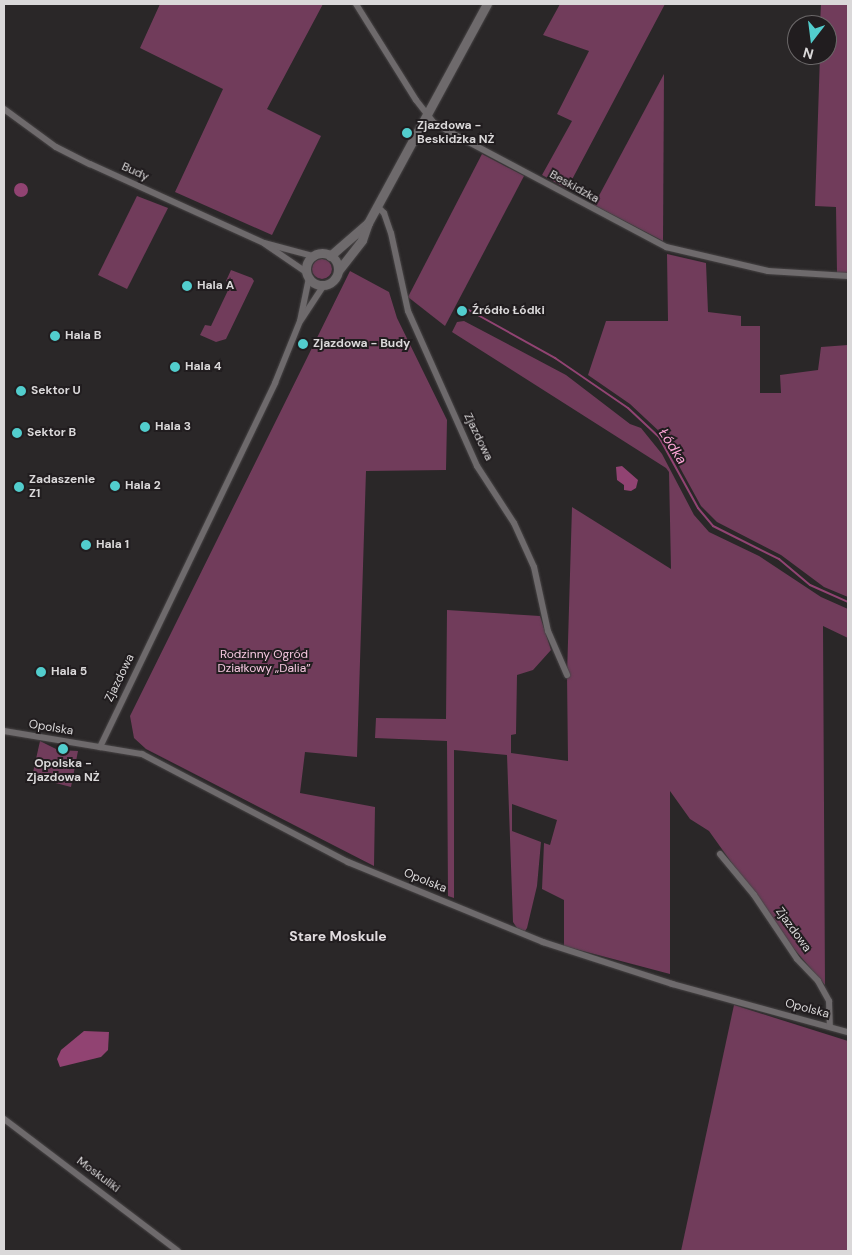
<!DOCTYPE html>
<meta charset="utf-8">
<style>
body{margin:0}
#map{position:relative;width:852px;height:1255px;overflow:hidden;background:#2a2728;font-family:"DM Sans",sans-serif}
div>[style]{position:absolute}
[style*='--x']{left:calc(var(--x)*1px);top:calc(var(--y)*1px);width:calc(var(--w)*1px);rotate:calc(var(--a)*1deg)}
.green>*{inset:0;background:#713c5b}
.round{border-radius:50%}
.water>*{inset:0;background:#914372}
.stream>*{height:2px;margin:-1px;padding:0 1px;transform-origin:1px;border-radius:1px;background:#914372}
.roads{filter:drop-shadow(0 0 1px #474445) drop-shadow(0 0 1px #474445)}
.street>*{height:6px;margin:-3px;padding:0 3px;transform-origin:3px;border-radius:3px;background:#6e6a6c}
.secondary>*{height:9px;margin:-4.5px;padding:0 4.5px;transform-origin:4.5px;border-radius:4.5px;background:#6e6a6c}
.secondary>.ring{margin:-4.5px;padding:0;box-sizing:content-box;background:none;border:9px solid #6e6a6c;border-radius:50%}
.dots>*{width:14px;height:14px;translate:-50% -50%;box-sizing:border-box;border:2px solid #211d1f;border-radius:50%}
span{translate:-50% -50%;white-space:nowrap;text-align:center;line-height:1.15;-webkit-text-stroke:4px #211d1f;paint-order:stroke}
.poi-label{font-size:12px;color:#dad8d9;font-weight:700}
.left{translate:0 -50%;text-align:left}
.street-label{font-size:12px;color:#dad8d9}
.park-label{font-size:12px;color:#f6c8e0}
.water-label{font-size:14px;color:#fda5d7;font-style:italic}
.neighbourhood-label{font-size:14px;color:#e0dbde;font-weight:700}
.frame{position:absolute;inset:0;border:5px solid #dad8d9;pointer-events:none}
.north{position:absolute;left:787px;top:15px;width:50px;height:50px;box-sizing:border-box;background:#211d1f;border:1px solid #6b6869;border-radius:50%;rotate:195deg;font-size:14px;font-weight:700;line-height:20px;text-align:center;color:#dad8d9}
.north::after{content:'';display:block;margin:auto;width:18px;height:22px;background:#52cdcd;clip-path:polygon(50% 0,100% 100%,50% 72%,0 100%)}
</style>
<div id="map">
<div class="green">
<div style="clip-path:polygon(160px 4px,323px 4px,267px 109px,321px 136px,272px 235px,175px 192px,223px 89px,140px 48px)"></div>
<div style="clip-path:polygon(560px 4px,665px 4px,567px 189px,542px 175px,572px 121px,557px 114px,589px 51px,543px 35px)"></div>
<div style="clip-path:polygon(821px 4px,848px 4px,848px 273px,837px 273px,836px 207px,815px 206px,820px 55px,827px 55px,827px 25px,820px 25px)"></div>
<div style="clip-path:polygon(664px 74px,663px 241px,594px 205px)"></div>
<div style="clip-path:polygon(482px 154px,524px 176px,445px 326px,408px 297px)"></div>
<div style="clip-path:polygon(137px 196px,168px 208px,127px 289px,98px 275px)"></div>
<div style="clip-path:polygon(667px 254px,706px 263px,708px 312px,741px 316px,741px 326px,760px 326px,760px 393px,781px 393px,780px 375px,818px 370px,821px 347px,848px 345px,848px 597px,824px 587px,781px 555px,717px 522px,701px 506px,661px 433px,630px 404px,588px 375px,606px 321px,668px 321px)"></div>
<div class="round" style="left:312px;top:259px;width:20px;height:20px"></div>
<div style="clip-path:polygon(231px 270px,252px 278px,254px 281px,226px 339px,216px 342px,200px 335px,205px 325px,211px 326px,231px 284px,226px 281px)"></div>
<div style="clip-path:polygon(350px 271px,389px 292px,397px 318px,447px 420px,446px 470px,366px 471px,357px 757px,305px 752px,300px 793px,375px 807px,374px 866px,146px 749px,134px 738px,130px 716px)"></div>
<div style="clip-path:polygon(464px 321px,566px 375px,630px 424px,641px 428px,662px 454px,694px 515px,709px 532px,759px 556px,821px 597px,848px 609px,848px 638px,823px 626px,825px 985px,789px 943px,709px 831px,690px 819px,670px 791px,670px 974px,564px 946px,564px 900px,542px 889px,544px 843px,550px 845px,557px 820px,512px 804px,512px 831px,541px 842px,537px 886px,527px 928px,525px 931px,517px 928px,513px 922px,507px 755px,454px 750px,454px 898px,448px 896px,447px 741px,375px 738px,376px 718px,446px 719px,447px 610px,540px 616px,551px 650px,533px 670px,517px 675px,516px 734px,511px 735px,511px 753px,568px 761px,567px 675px,572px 507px,671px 569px,669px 472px,666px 468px,452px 332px,457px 322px)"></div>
<div style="clip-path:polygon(40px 741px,58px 750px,78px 751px,71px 787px,32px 777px)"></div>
<div style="clip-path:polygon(734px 1005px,848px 1041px,848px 1251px,681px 1251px)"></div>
</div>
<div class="water">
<div class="round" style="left:14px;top:183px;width:14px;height:14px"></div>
<div style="clip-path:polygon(622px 466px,638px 480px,636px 488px,631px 491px,624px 490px,624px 485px,617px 480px,616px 467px)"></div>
<div style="clip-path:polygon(84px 1031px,109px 1032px,108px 1050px,101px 1057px,60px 1067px,57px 1059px,61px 1050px)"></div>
</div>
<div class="stream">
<div style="--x:467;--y:309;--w:101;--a:29.1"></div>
<div style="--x:555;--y:358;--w:88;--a:34.4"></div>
<div style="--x:628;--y:408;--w:42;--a:43.1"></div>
<div style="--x:659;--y:437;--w:81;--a:61.2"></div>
<div style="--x:698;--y:508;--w:23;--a:50"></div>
<div style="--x:713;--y:526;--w:74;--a:26.6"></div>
<div style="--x:779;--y:559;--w:40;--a:40"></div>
<div style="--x:810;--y:585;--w:42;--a:24.1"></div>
</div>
<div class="roads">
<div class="street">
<div style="--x:356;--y:4;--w:113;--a:58"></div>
<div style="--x:416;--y:100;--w:28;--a:52"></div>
<div style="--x:433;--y:122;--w:17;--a:31"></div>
<div style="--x:448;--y:131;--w:247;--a:28"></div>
<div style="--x:666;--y:247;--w:105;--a:13.2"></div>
<div style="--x:768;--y:271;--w:80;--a:3.6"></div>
<div style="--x:4;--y:109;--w:64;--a:36.2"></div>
<div style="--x:56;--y:147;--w:38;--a:27"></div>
<div style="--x:90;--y:164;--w:191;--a:24.4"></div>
<div style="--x:264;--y:243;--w:51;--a:14.9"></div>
<div style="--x:377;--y:206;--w:10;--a:45"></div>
<div style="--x:384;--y:213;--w:21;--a:71"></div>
<div style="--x:391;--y:233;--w:80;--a:77.7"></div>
<div style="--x:408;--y:311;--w:170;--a:66"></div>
<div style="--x:477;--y:466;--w:68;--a:57"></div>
<div style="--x:514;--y:523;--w:48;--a:65.6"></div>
<div style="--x:534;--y:567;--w:66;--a:77.7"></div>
<div style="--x:548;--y:631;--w:48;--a:66.6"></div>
<div style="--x:265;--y:244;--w:50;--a:34.3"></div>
<div style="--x:301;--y:320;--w:42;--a:-56.7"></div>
<div style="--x:4;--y:731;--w:140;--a:9.5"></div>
<div style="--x:142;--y:754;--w:233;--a:27.7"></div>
<div style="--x:348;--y:862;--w:211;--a:22.3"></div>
<div style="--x:543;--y:942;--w:136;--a:18"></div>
<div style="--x:672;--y:984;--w:182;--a:15.3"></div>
<div style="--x:100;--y:747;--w:404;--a:-64.3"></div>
<div style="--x:275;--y:383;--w:67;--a:-68"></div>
<div style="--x:300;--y:321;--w:44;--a:-78.2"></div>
<div style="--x:720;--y:854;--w:53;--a:50.3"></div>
<div style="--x:754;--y:895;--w:77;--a:56.1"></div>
<div style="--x:797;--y:959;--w:30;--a:46"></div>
<div style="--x:818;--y:981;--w:23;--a:61"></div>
<div style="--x:829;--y:1001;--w:25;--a:88"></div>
<div style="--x:4;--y:1119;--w:218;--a:37.2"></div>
</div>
<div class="secondary">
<div class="ring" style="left:306px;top:253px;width:23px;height:23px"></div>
<div style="--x:330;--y:256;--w:50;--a:-41"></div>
<div style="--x:338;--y:271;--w:39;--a:-52"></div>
<div style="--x:362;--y:240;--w:18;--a:-71"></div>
<div style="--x:368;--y:223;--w:249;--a:-61.5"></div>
</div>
</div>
<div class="dots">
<div style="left:407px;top:133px;background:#52cdcd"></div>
<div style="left:187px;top:286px;background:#52cdcd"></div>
<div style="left:462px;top:311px;background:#52cdcd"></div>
<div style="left:55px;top:336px;background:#52cdcd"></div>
<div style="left:303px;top:344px;background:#52cdcd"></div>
<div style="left:175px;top:367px;background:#52cdcd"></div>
<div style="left:21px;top:391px;background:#52cdcd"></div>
<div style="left:145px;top:427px;background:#52cdcd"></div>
<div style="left:17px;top:433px;background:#52cdcd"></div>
<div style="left:115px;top:486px;background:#52cdcd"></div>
<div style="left:19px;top:487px;background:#52cdcd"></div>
<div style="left:86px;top:545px;background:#52cdcd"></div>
<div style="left:41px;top:672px;background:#52cdcd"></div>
<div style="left:63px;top:749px;background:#52cdcd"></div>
</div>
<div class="poi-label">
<span class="left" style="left:417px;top:133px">Zjazdowa -<br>Beskidzka NŻ</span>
<span class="left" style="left:197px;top:286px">Hala A</span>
<span class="left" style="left:472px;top:311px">Źródło Łódki</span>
<span class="left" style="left:65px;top:336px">Hala B</span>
<span class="left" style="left:313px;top:344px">Zjazdowa - Budy</span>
<span class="left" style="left:185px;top:367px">Hala 4</span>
<span class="left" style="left:31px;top:391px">Sektor U</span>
<span class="left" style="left:155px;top:427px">Hala 3</span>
<span class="left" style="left:27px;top:433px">Sektor B</span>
<span class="left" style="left:29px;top:487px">Zadaszenie<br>Z1</span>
<span class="left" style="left:125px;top:486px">Hala 2</span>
<span class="left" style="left:96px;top:545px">Hala 1</span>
<span class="left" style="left:51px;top:672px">Hala 5</span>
<span style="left:63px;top:771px">Opolska -<br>Zjazdowa NŻ</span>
</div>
<div class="street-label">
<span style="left:135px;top:172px;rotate:24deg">Budy</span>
<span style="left:574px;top:187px;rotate:29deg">Beskidzka</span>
<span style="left:478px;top:437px;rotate:64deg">Zjazdowa</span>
<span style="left:120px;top:678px;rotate:-64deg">Zjazdowa</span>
<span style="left:51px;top:728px;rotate:9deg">Opolska</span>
<span style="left:425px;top:881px;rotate:22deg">Opolska</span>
<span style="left:793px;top:930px;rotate:54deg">Zjazdowa</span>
<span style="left:807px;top:1009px;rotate:15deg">Opolska</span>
<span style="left:98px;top:1175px;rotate:37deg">Moskuliki</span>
</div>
<div class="park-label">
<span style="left:264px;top:662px">Rodzinny Ogród<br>Działkowy „Dalia”</span>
</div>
<div class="water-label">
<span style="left:673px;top:446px;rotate:57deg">Łódka</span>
</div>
<div class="neighbourhood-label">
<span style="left:338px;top:936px">Stare Moskule</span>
</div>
<div class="frame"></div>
<div class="north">N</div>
</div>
